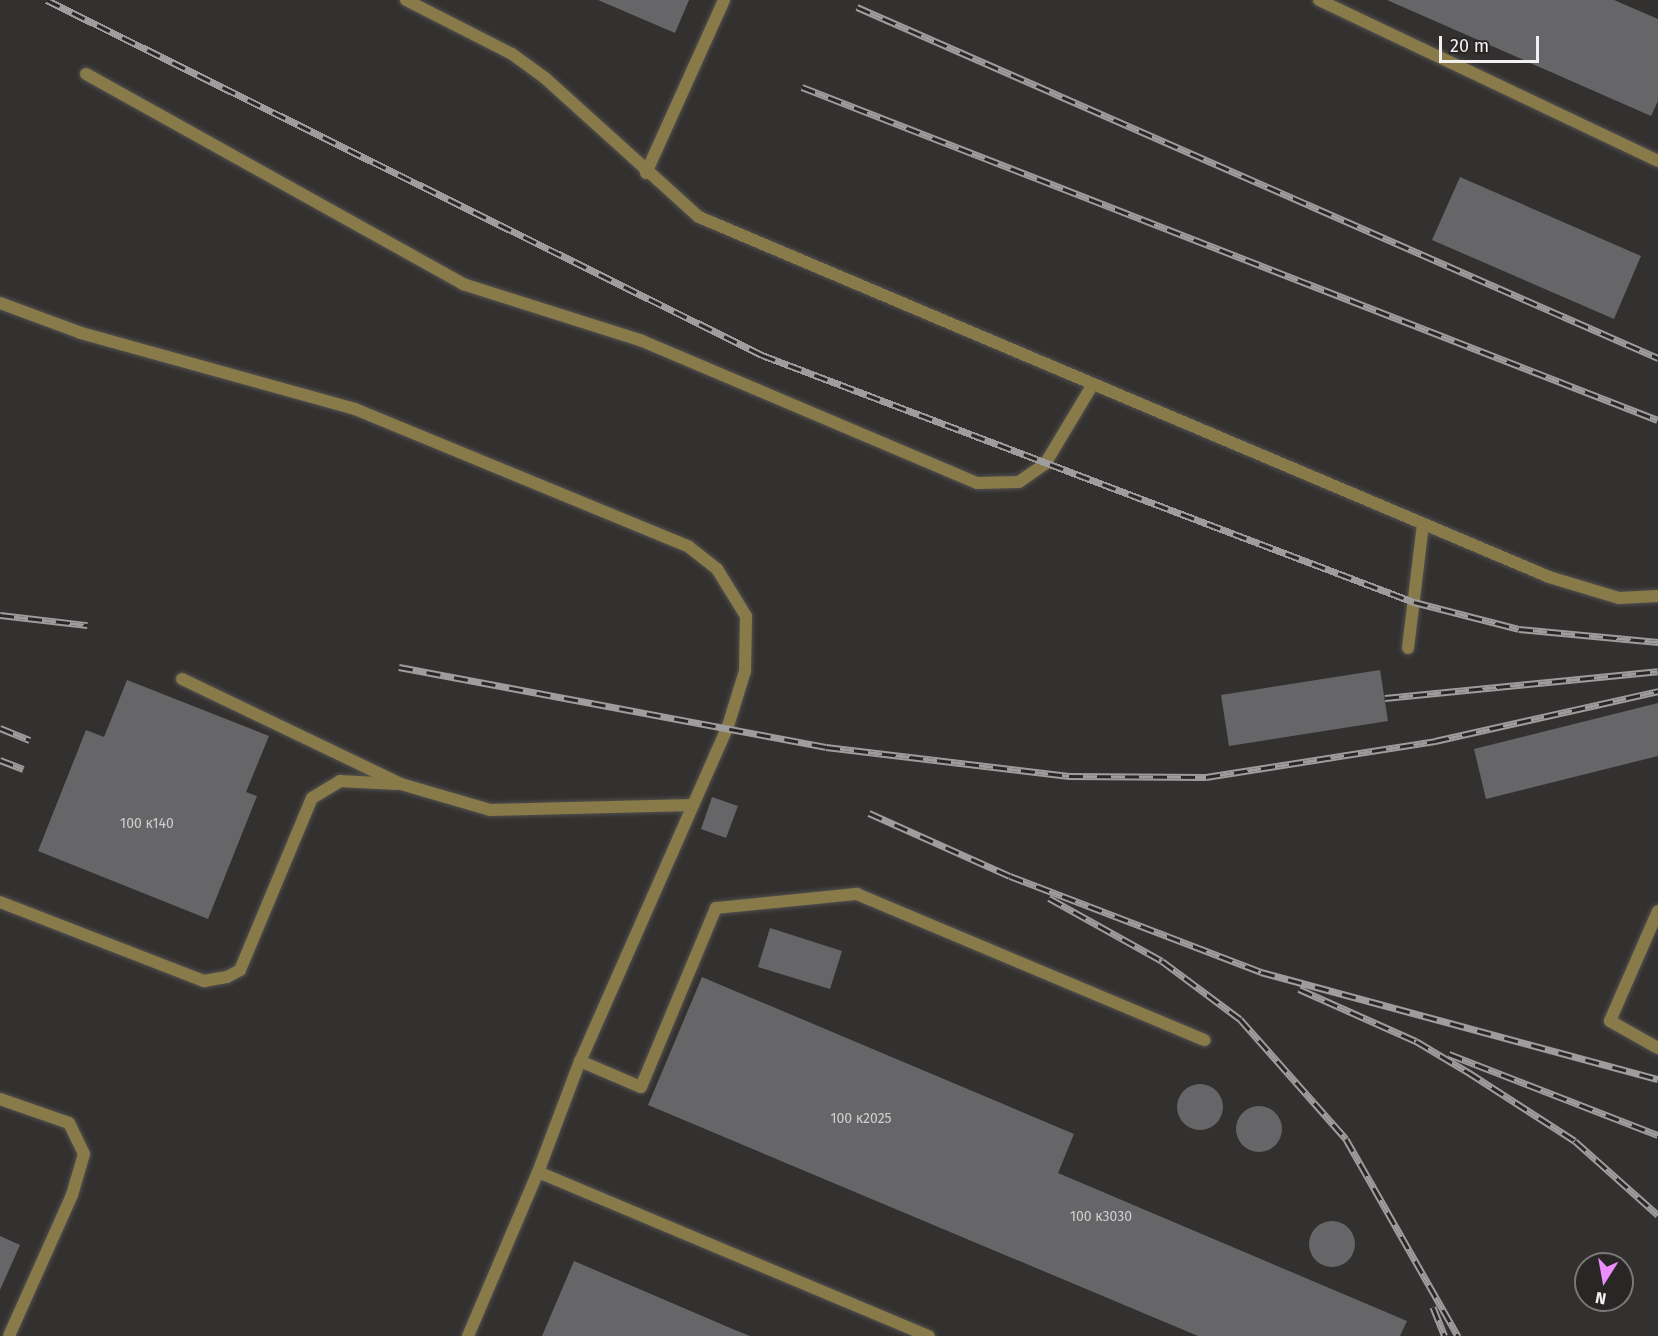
<!DOCTYPE html>
<meta charset="utf-8">
<style>
body{margin:0}
#map{position:relative;width:1658px;height:1336px;overflow:hidden;background:#333130;font-family:"Fira Sans",sans-serif}
div>[style]{position:absolute}
[style*='--x']{left:calc(var(--x)*1px);top:calc(var(--y)*1px);width:calc(var(--w)*1px);rotate:calc(var(--a)*1deg)}
.building>*{inset:0;background:#666567}
.round{border-radius:50%}
.roads{filter:drop-shadow(0 0 2px #52504f) drop-shadow(0 0 2px #52504f)}
.service>*{height:12px;margin:-6px;padding:0 6px;transform-origin:6px;border-radius:6px;background:#887a49}
.rail>*{height:7px;margin-top:-3.5px;transform-origin:0;background:repeating-linear-gradient(90deg,#292726 0 14px,#9e9c9c 0 28px);box-sizing:border-box;border-block:2px solid #9e9c9c}
span{translate:-50% -50%;white-space:nowrap;text-align:center;line-height:1.15;-webkit-text-stroke:4.5px #292726;paint-order:stroke}
.number-label{font-size:14px;color:#cfcdce}
.number-label span{-webkit-text-stroke-width:0}
.north{position:absolute;left:1574px;top:1252px;width:60px;height:60px;box-sizing:border-box;background:#292726;border:2px solid #797777;border-radius:50%;rotate:191deg;font-size:16px;font-weight:700;line-height:24px;text-align:center;color:#f2f0f0}
.north::after{content:'';display:block;margin:auto;width:21px;height:27px;background:#eb8dfc;clip-path:polygon(50% 0,100% 100%,50% 72%,0 100%)}
.scale{position:absolute;left:1439px;top:36px;width:100px;height:27px;box-sizing:border-box;border:3px solid #f2f0f0;border-top:0;padding-left:8px;font-size:18px;line-height:21px;white-space:nowrap;color:#f2f0f0;-webkit-text-stroke:4px #292726;paint-order:stroke}
</style>
<div id="map">
<div class="building">
<div style="clip-path:polygon(598px 0,689px 0,675px 33px)"></div>
<div style="clip-path:polygon(1387px 0,1614px 0,1658px 19px,1658px 101px,1651px 116px)"></div>
<div style="clip-path:polygon(1460px 177px,1641px 256px,1614px 319px,1432px 240px)"></div>
<div style="clip-path:polygon(1380px 670px,1388px 721px,1229px 746px,1221px 695px)"></div>
<div style="clip-path:polygon(127px 680px,269px 736px,246px 792px,257px 796px,208px 919px,38px 851px,86px 730px,104px 737px)"></div>
<div style="clip-path:polygon(1658px 703px,1658px 756px,1486px 799px,1474px 749px)"></div>
<div style="clip-path:polygon(712px 797px,738px 806px,726px 838px,701px 829px)"></div>
<div style="clip-path:polygon(770px 928px,842px 951px,830px 989px,758px 967px)"></div>
<div style="clip-path:polygon(702px 977px,1074px 1134px,1058px 1173px,1407px 1321px,1400px 1336px,1198px 1336px,648px 1105px)"></div>
<div class="round" style="left:1177px;top:1084px;width:46px;height:46px"></div>
<div class="round" style="left:1236px;top:1106px;width:46px;height:46px"></div>
<div class="round" style="left:1309px;top:1221px;width:46px;height:46px"></div>
<div style="clip-path:polygon(0 1236px,20px 1245px,0 1290px)"></div>
<div style="clip-path:polygon(574px 1261px,735px 1330px,750px 1336px,542px 1336px)"></div>
</div>
<div class="roads">
<div class="service">
<div style="--x:406;--y:0;--w:119;--a:27"></div>
<div style="--x:512;--y:54;--w:41;--a:36"></div>
<div style="--x:545;--y:78;--w:207;--a:42.1"></div>
<div style="--x:699;--y:217;--w:923;--a:22.95"></div>
<div style="--x:1549;--y:577;--w:73;--a:16.7"></div>
<div style="--x:1619;--y:598;--w:39;--a:-3"></div>
<div style="--x:1319;--y:0;--w:375;--a:25.4"></div>
<div style="--x:86;--y:74;--w:432;--a:29.1"></div>
<div style="--x:463;--y:284;--w:186;--a:17.6"></div>
<div style="--x:640;--y:340;--w:366;--a:23"></div>
<div style="--x:977;--y:483;--w:42;--a:-1.4"></div>
<div style="--x:1019;--y:482;--w:32;--a:-35"></div>
<div style="--x:1045;--y:464;--w:93;--a:-59"></div>
<div style="--x:646;--y:173;--w:190;--a:-65.7"></div>
<div style="--x:0;--y:303;--w:86;--a:20.3"></div>
<div style="--x:81;--y:333;--w:284;--a:15.5"></div>
<div style="--x:355;--y:409;--w:361;--a:22.4"></div>
<div style="--x:689;--y:547;--w:36;--a:38"></div>
<div style="--x:717;--y:569;--w:55;--a:58.3"></div>
<div style="--x:746;--y:616;--w:55;--a:91"></div>
<div style="--x:745;--y:671;--w:58;--a:107.2"></div>
<div style="--x:728;--y:726;--w:366;--a:113.8"></div>
<div style="--x:580;--y:1061;--w:119;--a:110.7"></div>
<div style="--x:538;--y:1172;--w:424;--a:22.8"></div>
<div style="--x:1408;--y:648;--w:125;--a:-83.1"></div>
<div style="--x:182;--y:679;--w:243;--a:25.6"></div>
<div style="--x:401;--y:784;--w:93;--a:16.3"></div>
<div style="--x:490;--y:810;--w:203;--a:-1.4"></div>
<div style="--x:0;--y:902;--w:219;--a:21.2"></div>
<div style="--x:204;--y:981;--w:23;--a:-10"></div>
<div style="--x:227;--y:977;--w:15;--a:-28"></div>
<div style="--x:240;--y:970;--w:186;--a:-67.3"></div>
<div style="--x:312;--y:798;--w:33;--a:-31"></div>
<div style="--x:340;--y:781;--w:57;--a:3"></div>
<div style="--x:1658;--y:911;--w:120;--a:113.6"></div>
<div style="--x:1610;--y:1021;--w:55;--a:29.4"></div>
<div style="--x:580;--y:1061;--w:66;--a:23.1"></div>
<div style="--x:641;--y:1087;--w:194;--a:-67.3"></div>
<div style="--x:716;--y:908;--w:142;--a:-5.7"></div>
<div style="--x:857;--y:894;--w:377;--a:22.8"></div>
<div style="--x:0;--y:1099;--w:73;--a:19.2"></div>
<div style="--x:69;--y:1123;--w:34;--a:64"></div>
<div style="--x:84;--y:1154;--w:43;--a:106.3"></div>
<div style="--x:72;--y:1195;--w:154;--a:114.1"></div>
<div style="--x:468;--y:1336;--w:178;--a:-66.9"></div>
</div>
</div>
<div class="rail">
<div style="--x:47;--y:0;--w:798;--a:26.4"></div>
<div style="--x:762;--y:355;--w:697;--a:20.75"></div>
<div style="--x:1414;--y:602;--w:108;--a:14.4"></div>
<div style="--x:1519;--y:629;--w:140;--a:5.3"></div>
<div style="--x:857;--y:7;--w:875;--a:23.66"></div>
<div style="--x:802;--y:87;--w:918;--a:21.26"></div>
<div style="--x:0;--y:615;--w:88;--a:6.6"></div>
<div style="--x:399;--y:667;--w:434;--a:10.6"></div>
<div style="--x:826;--y:747;--w:245;--a:6.8"></div>
<div style="--x:1069;--y:776;--w:137;--a:0.4"></div>
<div style="--x:1206;--y:777;--w:232;--a:-8.9"></div>
<div style="--x:1435;--y:741;--w:229;--a:-12.6"></div>
<div style="--x:1385;--y:698;--w:274;--a:-5.6"></div>
<div style="--x:0;--y:728;--w:32;--a:22"></div>
<div style="--x:0;--y:760;--w:25;--a:21"></div>
<div style="--x:869;--y:813;--w:154;--a:24.1"></div>
<div style="--x:1010;--y:876;--w:269;--a:20.9"></div>
<div style="--x:1261;--y:972;--w:411;--a:15.1"></div>
<div style="--x:1049;--y:898;--w:129;--a:29.1"></div>
<div style="--x:1162;--y:961;--w:97;--a:36.6"></div>
<div style="--x:1240;--y:1019;--w:160;--a:48.5"></div>
<div style="--x:1346;--y:1139;--w:227;--a:60.4"></div>
<div style="--x:1299;--y:989;--w:128;--a:24"></div>
<div style="--x:1416;--y:1041;--w:61;--a:30.8"></div>
<div style="--x:1468;--y:1072;--w:127;--a:32.8"></div>
<div style="--x:1575;--y:1141;--w:111;--a:41.7"></div>
<div style="--x:1449;--y:1054;--w:224;--a:21.2"></div>
<div style="--x:1433;--y:1307;--w:31;--a:68"></div>
</div>
<div class="number-label">
<span style="left:147px;top:824px">100 к140</span>
<span style="left:861px;top:1119px">100 к2025</span>
<span style="left:1101px;top:1217px">100 к3030</span>
</div>
<div class="north">N</div>
<div class="scale">20 m</div>
</div>
